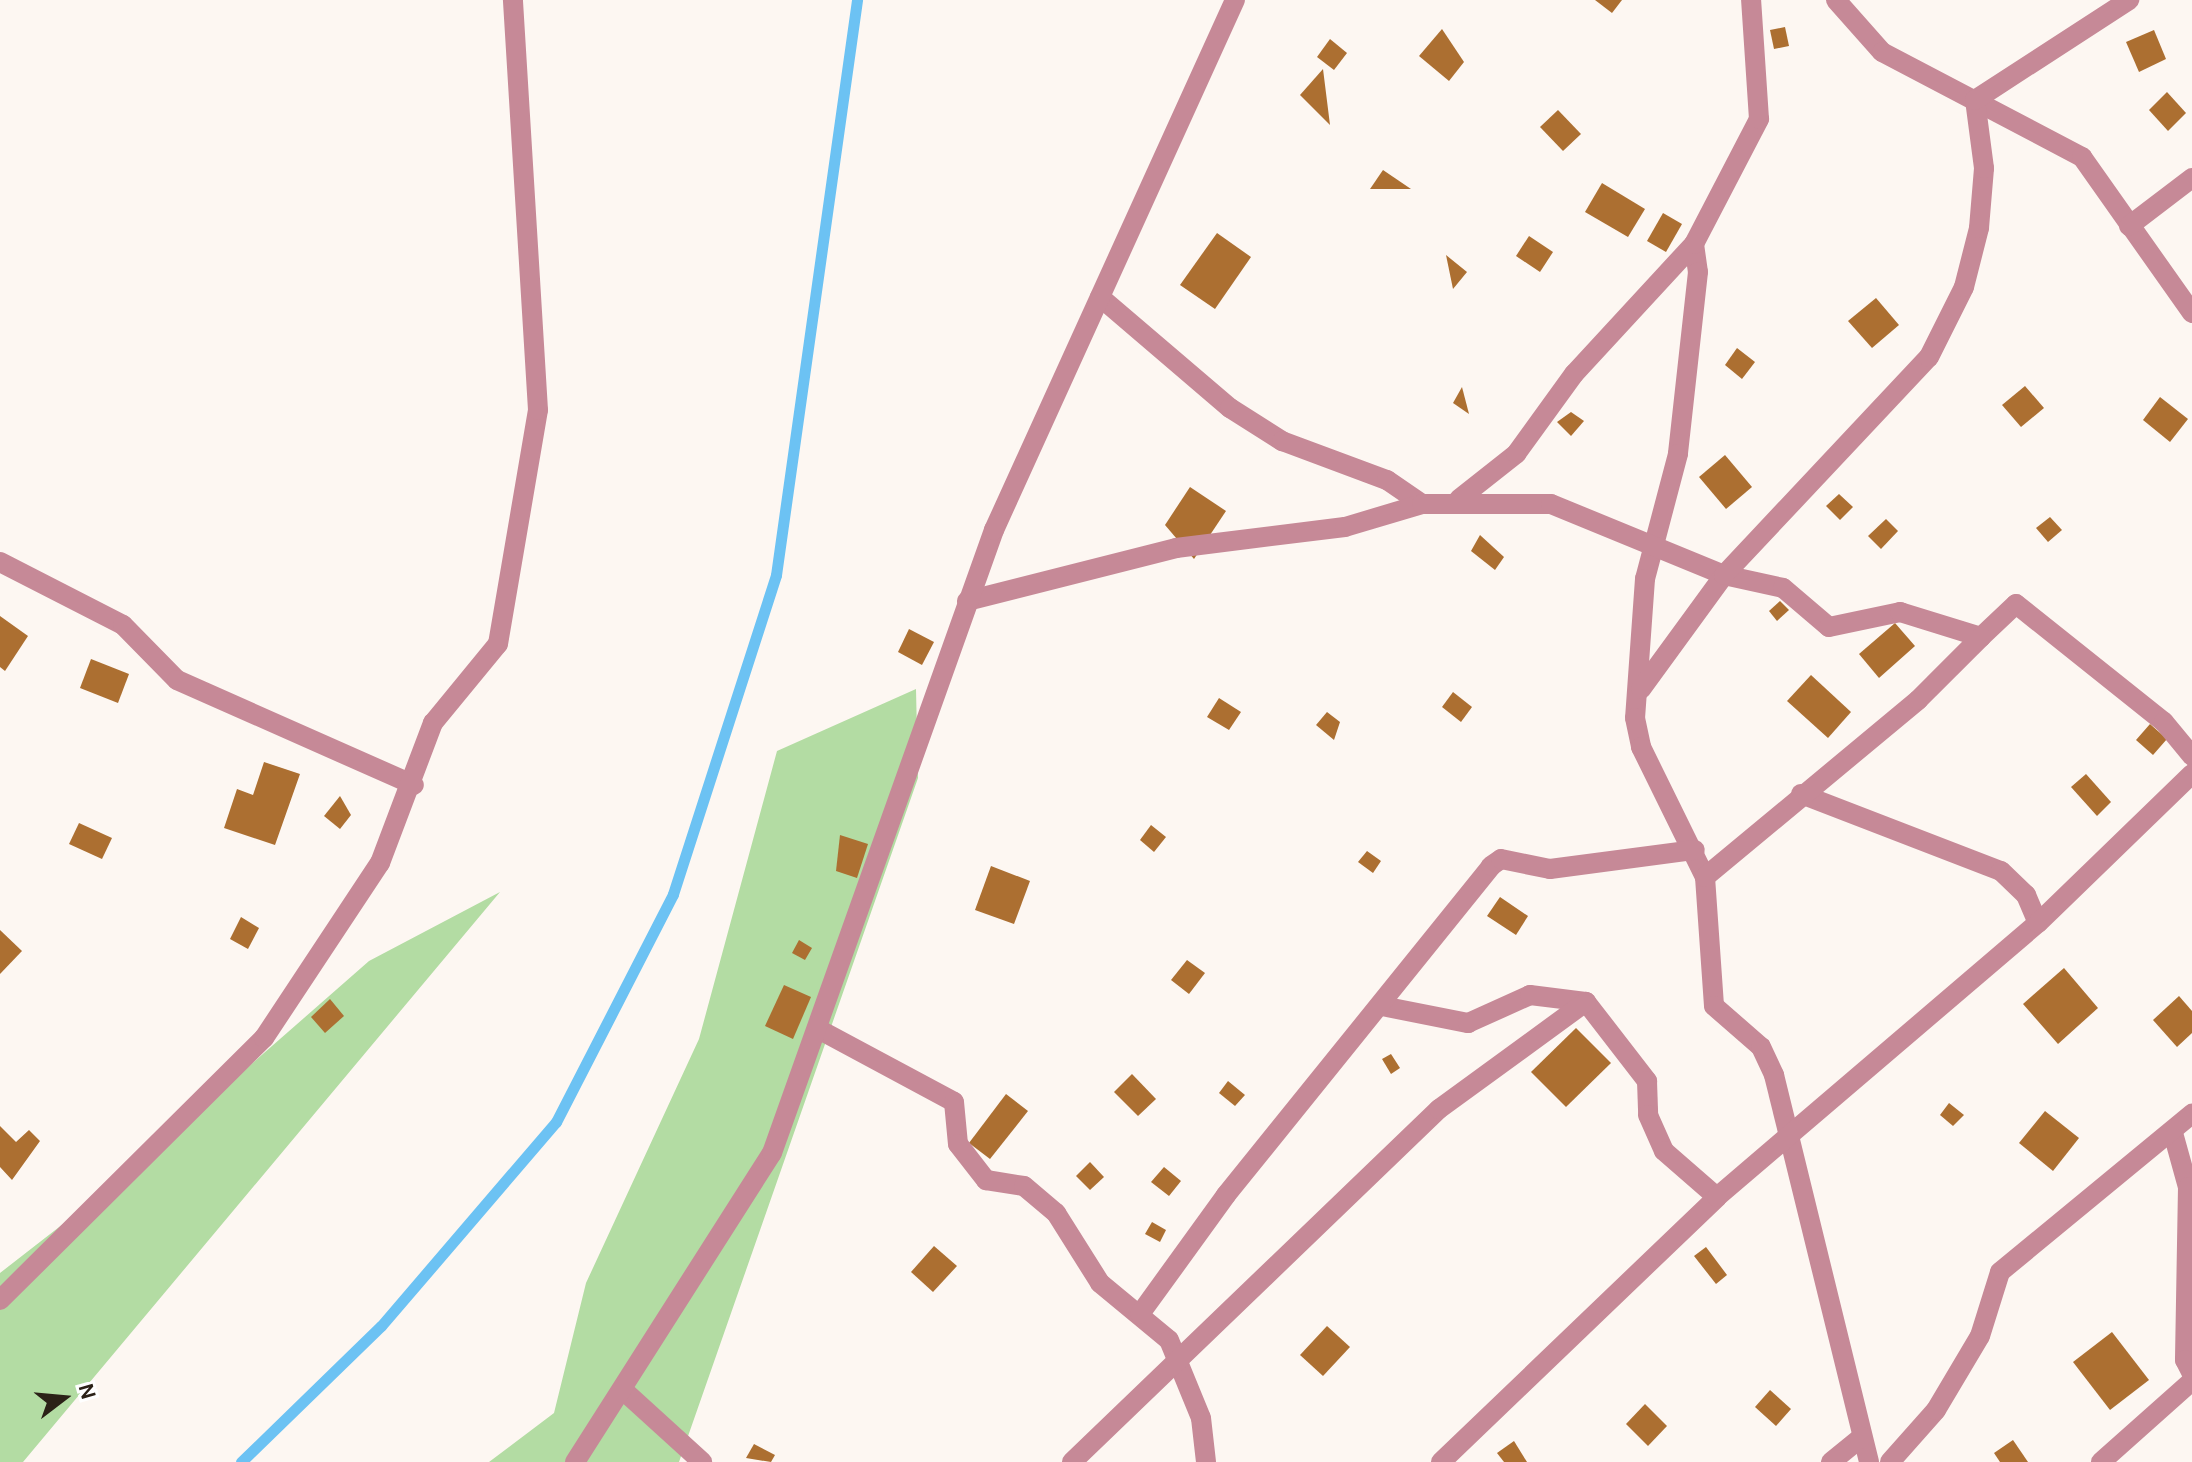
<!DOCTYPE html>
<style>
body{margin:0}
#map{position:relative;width:2192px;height:1462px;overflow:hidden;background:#fdf7f2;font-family:Karla,sans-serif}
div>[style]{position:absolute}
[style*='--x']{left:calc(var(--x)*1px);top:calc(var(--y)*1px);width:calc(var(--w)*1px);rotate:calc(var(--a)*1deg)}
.green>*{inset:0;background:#b3dca3}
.stream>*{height:11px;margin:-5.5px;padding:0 5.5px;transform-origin:5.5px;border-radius:5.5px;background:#6cc2f3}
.building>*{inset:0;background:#ac6f31}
.minor>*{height:20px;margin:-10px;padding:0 10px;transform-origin:10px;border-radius:10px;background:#c68997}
span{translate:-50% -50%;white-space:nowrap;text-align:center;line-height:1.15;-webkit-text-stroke:7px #fff;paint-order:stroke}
.north{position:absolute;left:24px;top:1358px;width:80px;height:80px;-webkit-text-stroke:6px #fff;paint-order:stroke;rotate:74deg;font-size:22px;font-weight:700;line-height:32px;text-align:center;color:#2b2117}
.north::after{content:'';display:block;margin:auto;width:28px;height:36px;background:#2b2117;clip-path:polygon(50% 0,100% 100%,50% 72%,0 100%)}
</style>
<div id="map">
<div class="green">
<div style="clip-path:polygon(916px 689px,918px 778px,679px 1462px,489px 1462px,554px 1413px,586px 1283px,699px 1039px,777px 751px)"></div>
<div style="clip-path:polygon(500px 892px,23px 1462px,0 1462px,0 1273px,117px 1182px,369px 961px)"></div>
</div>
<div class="stream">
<div style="--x:241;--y:1462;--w:195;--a:-44.2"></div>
<div style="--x:381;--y:1326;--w:269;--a:-49.4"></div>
<div style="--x:556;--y:1122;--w:256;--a:-62.8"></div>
<div style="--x:673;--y:894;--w:335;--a:-72.1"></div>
<div style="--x:776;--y:575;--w:581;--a:-81.98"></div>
</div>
<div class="building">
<div style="clip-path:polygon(1595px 0,1622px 0,1612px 13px)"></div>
<div style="clip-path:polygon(1785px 27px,1789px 46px,1774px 49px,1770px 30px)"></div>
<div style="clip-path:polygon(1442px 29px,1464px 62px,1449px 81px,1419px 56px)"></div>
<div style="clip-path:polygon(2154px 30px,2166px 59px,2139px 72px,2126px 42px)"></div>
<div style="clip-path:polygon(1330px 39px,1347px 53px,1334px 70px,1317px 57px)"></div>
<div style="clip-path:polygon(1323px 69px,1330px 125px,1300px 95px)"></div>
<div style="clip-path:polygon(2167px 92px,2186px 113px,2168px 131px,2149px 110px)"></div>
<div style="clip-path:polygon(1558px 110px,1581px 134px,1563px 151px,1540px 127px)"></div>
<div style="clip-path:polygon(1383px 170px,1411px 189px,1370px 189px)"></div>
<div style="clip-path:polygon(1602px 183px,1645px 209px,1628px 237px,1585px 212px)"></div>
<div style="clip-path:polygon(1663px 213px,1682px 224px,1666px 252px,1647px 241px)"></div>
<div style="clip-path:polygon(1217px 233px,1251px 257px,1215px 309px,1180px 285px)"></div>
<div style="clip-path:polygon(1529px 236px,1553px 252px,1540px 272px,1516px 256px)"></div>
<div style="clip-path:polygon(1446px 255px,1467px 272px,1453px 289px)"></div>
<div style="clip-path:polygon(1876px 298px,1899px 325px,1872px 348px,1848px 321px)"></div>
<div style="clip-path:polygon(1737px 348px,1755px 362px,1742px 379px,1725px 365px)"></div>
<div style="clip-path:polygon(2025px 386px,2044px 408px,2021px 427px,2002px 405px)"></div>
<div style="clip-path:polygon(1462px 387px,1469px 414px,1453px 403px)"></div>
<div style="clip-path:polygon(2160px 397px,2188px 419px,2170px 442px,2143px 420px)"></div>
<div style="clip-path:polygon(1571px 412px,1584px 421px,1571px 436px,1557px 422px)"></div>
<div style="clip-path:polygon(1725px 455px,1752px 487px,1726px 509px,1699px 477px)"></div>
<div style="clip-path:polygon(1190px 487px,1226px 511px,1194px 559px,1165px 525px)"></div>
<div style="clip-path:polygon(1839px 494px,1853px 507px,1840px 520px,1826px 506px)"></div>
<div style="clip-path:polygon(2050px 517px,2062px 530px,2048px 542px,2036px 528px)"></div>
<div style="clip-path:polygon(1886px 519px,1898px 531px,1881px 549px,1868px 536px)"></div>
<div style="clip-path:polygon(1480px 535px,1504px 557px,1495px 570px,1471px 551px)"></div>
<div style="clip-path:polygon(1780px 601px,1789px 610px,1777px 621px,1769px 611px)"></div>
<div style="clip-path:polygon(0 616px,28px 636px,5px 671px,0 667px)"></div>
<div style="clip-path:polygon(1895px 623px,1915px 646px,1879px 678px,1859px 654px)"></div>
<div style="clip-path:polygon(909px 629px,934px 642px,922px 665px,898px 652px)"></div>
<div style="clip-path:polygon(91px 659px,129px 674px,118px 703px,80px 688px)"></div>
<div style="clip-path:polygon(1811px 675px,1851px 712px,1828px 738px,1787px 701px)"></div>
<div style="clip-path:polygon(1453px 692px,1472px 707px,1461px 722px,1442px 707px)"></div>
<div style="clip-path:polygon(1219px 698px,1241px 712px,1229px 730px,1207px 717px)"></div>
<div style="clip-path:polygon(1327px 712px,1340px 722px,1334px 740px,1316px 725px)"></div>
<div style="clip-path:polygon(2150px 724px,2167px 739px,2153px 755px,2136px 740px)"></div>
<div style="clip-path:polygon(264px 762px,300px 774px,275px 845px,224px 828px,237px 789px,253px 795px)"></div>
<div style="clip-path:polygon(2086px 774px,2111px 802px,2097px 816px,2071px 787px)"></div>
<div style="clip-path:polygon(340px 796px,351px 815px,340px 829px,324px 816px)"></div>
<div style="clip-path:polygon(79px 823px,112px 838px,102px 859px,69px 844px)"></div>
<div style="clip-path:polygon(1151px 825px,1166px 837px,1154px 852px,1140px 840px)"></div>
<div style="clip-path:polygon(840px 835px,868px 844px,857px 878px,836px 871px)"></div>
<div style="clip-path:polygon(1367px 851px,1381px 861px,1373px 873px,1358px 862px)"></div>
<div style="clip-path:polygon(991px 866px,1030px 881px,1014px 924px,975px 910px)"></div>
<div style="clip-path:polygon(1500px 897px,1528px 916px,1516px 935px,1487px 916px)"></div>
<div style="clip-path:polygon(241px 917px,259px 928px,248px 949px,230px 939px)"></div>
<div style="clip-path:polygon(0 930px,22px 951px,0 974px)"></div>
<div style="clip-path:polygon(799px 940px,812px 948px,805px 960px,792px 953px)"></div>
<div style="clip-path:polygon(1187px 960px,1205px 973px,1189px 994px,1171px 980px)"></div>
<div style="clip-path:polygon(2064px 968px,2098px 1008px,2058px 1044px,2023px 1004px)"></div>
<div style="clip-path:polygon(784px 985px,811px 997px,793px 1039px,765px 1026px)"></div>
<div style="clip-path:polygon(2179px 996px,2192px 1011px,2192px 1033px,2177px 1047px,2153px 1020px)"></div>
<div style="clip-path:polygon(330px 999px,344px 1016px,325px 1033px,311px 1017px)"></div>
<div style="clip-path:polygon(1576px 1028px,1611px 1063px,1566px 1107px,1531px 1072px)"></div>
<div style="clip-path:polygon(1391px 1054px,1400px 1068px,1391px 1074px,1382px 1059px)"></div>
<div style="clip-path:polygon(1132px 1074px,1156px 1099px,1138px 1116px,1114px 1092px)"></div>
<div style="clip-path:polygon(1228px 1081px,1245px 1095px,1235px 1106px,1219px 1093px)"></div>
<div style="clip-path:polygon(1006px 1094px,1028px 1111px,990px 1159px,969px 1143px)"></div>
<div style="clip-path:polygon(1949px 1103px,1964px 1115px,1953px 1126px,1940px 1115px)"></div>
<div style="clip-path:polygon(2045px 1111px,2079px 1138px,2053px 1171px,2019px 1143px)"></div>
<div style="clip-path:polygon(0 1126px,16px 1142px,29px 1130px,40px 1141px,12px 1180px,0 1167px)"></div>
<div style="clip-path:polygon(1090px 1162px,1104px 1177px,1090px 1190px,1076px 1176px)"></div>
<div style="clip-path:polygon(1164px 1167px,1181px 1181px,1169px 1196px,1151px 1182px)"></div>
<div style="clip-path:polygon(1152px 1222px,1166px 1230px,1160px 1242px,1145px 1234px)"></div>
<div style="clip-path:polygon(934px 1246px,957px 1266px,933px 1292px,911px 1272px)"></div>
<div style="clip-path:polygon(1706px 1247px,1727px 1275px,1716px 1284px,1694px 1256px)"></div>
<div style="clip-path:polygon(1327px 1326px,1350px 1347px,1323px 1376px,1300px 1355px)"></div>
<div style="clip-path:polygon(2112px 1332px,2149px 1380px,2110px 1410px,2073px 1362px)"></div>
<div style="clip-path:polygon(1770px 1390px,1791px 1409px,1776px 1426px,1755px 1407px)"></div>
<div style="clip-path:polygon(1645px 1404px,1667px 1426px,1648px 1446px,1626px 1424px)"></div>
<div style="clip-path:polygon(2013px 1440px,2028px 1462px,2000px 1462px,1994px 1453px)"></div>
<div style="clip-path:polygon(1514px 1441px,1527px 1462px,1504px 1462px,1497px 1453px)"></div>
<div style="clip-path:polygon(754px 1444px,775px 1455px,771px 1462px,746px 1458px)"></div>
</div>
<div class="minor">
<div style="--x:1836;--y:0;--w:69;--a:48.5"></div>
<div style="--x:1882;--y:52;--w:226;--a:27.7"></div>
<div style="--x:2082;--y:157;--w:191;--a:54.8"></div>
<div style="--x:2129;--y:226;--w:79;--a:-37.3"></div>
<div style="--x:1694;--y:244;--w:28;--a:82"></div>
<div style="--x:1698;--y:272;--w:183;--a:96.3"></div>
<div style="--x:1678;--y:454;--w:129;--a:104.8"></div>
<div style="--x:1645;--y:579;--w:139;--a:94.1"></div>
<div style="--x:1635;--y:718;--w:30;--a:78"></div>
<div style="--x:1641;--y:747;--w:145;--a:63.8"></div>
<div style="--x:1705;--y:877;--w:129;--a:86"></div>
<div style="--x:1714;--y:1006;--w:62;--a:41.1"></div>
<div style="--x:1761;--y:1047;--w:31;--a:65"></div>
<div style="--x:1774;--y:1075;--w:398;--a:76.2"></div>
<div style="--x:1100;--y:297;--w:171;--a:40.5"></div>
<div style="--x:1230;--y:408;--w:62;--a:32.4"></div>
<div style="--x:1282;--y:441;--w:112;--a:20.4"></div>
<div style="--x:1387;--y:480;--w:42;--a:34.4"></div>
<div style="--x:1459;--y:499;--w:73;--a:-38.3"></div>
<div style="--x:1516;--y:454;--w:99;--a:-54.1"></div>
<div style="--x:1574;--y:374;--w:177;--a:-47.3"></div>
<div style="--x:1694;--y:244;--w:141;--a:-62.5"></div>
<div style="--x:1759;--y:119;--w:119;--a:-93.8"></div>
<div style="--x:0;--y:562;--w:138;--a:27.1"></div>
<div style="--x:123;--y:625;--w:77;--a:45.5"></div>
<div style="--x:177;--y:680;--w:259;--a:23.9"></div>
<div style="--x:967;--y:601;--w:216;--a:-14.2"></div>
<div style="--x:1176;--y:548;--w:170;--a:-7.1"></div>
<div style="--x:1345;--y:527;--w:80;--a:-16.6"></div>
<div style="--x:1422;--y:504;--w:129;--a:0"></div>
<div style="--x:1551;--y:504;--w:187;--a:22.3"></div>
<div style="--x:1724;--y:575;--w:60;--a:12.4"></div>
<div style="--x:1783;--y:588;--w:60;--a:40.3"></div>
<div style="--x:1829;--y:627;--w:73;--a:-11.9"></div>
<div style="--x:1900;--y:612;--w:85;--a:17.2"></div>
<div style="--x:1981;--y:637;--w:48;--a:-43.3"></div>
<div style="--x:2016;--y:604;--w:189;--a:38.6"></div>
<div style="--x:2164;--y:722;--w:44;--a:50.5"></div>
<div style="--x:1641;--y:689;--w:141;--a:-53.9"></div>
<div style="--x:1724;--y:575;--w:299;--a:-46.8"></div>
<div style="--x:1929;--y:357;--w:78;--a:-63.4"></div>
<div style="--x:1964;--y:287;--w:61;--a:-75.7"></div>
<div style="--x:1979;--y:228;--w:60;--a:-85.2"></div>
<div style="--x:1984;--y:168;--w:69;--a:-97.5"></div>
<div style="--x:1975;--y:100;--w:184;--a:-33"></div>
<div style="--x:1801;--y:794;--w:214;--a:21.1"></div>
<div style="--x:2001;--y:871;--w:35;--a:44"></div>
<div style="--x:2026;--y:895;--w:30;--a:67"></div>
<div style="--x:1705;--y:877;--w:277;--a:-39.7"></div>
<div style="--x:1918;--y:700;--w:89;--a:-45"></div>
<div style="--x:1382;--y:1006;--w:88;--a:11.2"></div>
<div style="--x:1468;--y:1023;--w:68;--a:-24.3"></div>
<div style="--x:1530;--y:995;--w:56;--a:7.1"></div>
<div style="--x:1586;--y:1002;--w:100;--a:52.3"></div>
<div style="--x:1647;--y:1081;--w:34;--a:88"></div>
<div style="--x:1648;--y:1115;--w:39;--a:66"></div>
<div style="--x:1664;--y:1151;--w:70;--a:41"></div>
<div style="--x:820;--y:1030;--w:152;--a:28.2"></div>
<div style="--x:954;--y:1102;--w:42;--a:84.6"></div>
<div style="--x:958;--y:1144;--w:46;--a:52.1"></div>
<div style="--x:986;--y:1180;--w:38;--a:9"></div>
<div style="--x:1024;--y:1186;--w:42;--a:40.2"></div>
<div style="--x:1056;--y:1213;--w:83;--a:57.8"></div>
<div style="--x:1100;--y:1283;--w:89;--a:39.6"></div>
<div style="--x:1169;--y:1340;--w:84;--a:67.7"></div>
<div style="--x:1201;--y:1418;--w:44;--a:83.5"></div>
<div style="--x:2173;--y:1133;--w:56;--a:74.5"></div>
<div style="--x:2188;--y:1187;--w:173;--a:91"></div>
<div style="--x:2185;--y:1360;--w:16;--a:63"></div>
<div style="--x:0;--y:1300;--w:372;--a:-44.8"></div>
<div style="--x:264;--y:1038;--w:210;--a:-56.5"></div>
<div style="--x:380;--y:863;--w:150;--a:-69.3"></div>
<div style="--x:433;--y:723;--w:102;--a:-50.6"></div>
<div style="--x:498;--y:644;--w:237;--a:-80.3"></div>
<div style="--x:538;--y:410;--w:411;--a:-93.5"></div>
<div style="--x:1140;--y:1314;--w:147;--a:-54.1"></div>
<div style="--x:1226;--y:1195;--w:422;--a:-51.1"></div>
<div style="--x:1491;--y:866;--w:12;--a:-35"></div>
<div style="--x:1501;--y:859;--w:50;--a:11.5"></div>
<div style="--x:1550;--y:869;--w:146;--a:-7.5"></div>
<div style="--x:623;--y:1390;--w:107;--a:42.3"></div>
<div style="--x:575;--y:1462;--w:366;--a:-57.5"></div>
<div style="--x:772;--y:1153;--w:661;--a:-70.39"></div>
<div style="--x:994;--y:530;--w:582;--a:-65.55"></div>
<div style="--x:1072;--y:1462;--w:509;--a:-43.89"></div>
<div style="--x:1439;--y:1109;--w:182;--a:-36.1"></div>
<div style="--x:1441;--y:1462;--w:383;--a:-43.8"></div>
<div style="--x:1717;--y:1197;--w:422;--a:-40.5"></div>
<div style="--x:2038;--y:923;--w:214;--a:-44.1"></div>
<div style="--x:1831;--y:1462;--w:40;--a:-39"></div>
<div style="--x:1890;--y:1462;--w:69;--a:-48.5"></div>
<div style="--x:1936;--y:1410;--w:86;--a:-59.3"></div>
<div style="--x:1980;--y:1336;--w:67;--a:-72.6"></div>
<div style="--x:2000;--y:1272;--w:249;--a:-39.5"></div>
<div style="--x:2101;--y:1462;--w:122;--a:-41.7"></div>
</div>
<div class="north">N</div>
</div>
